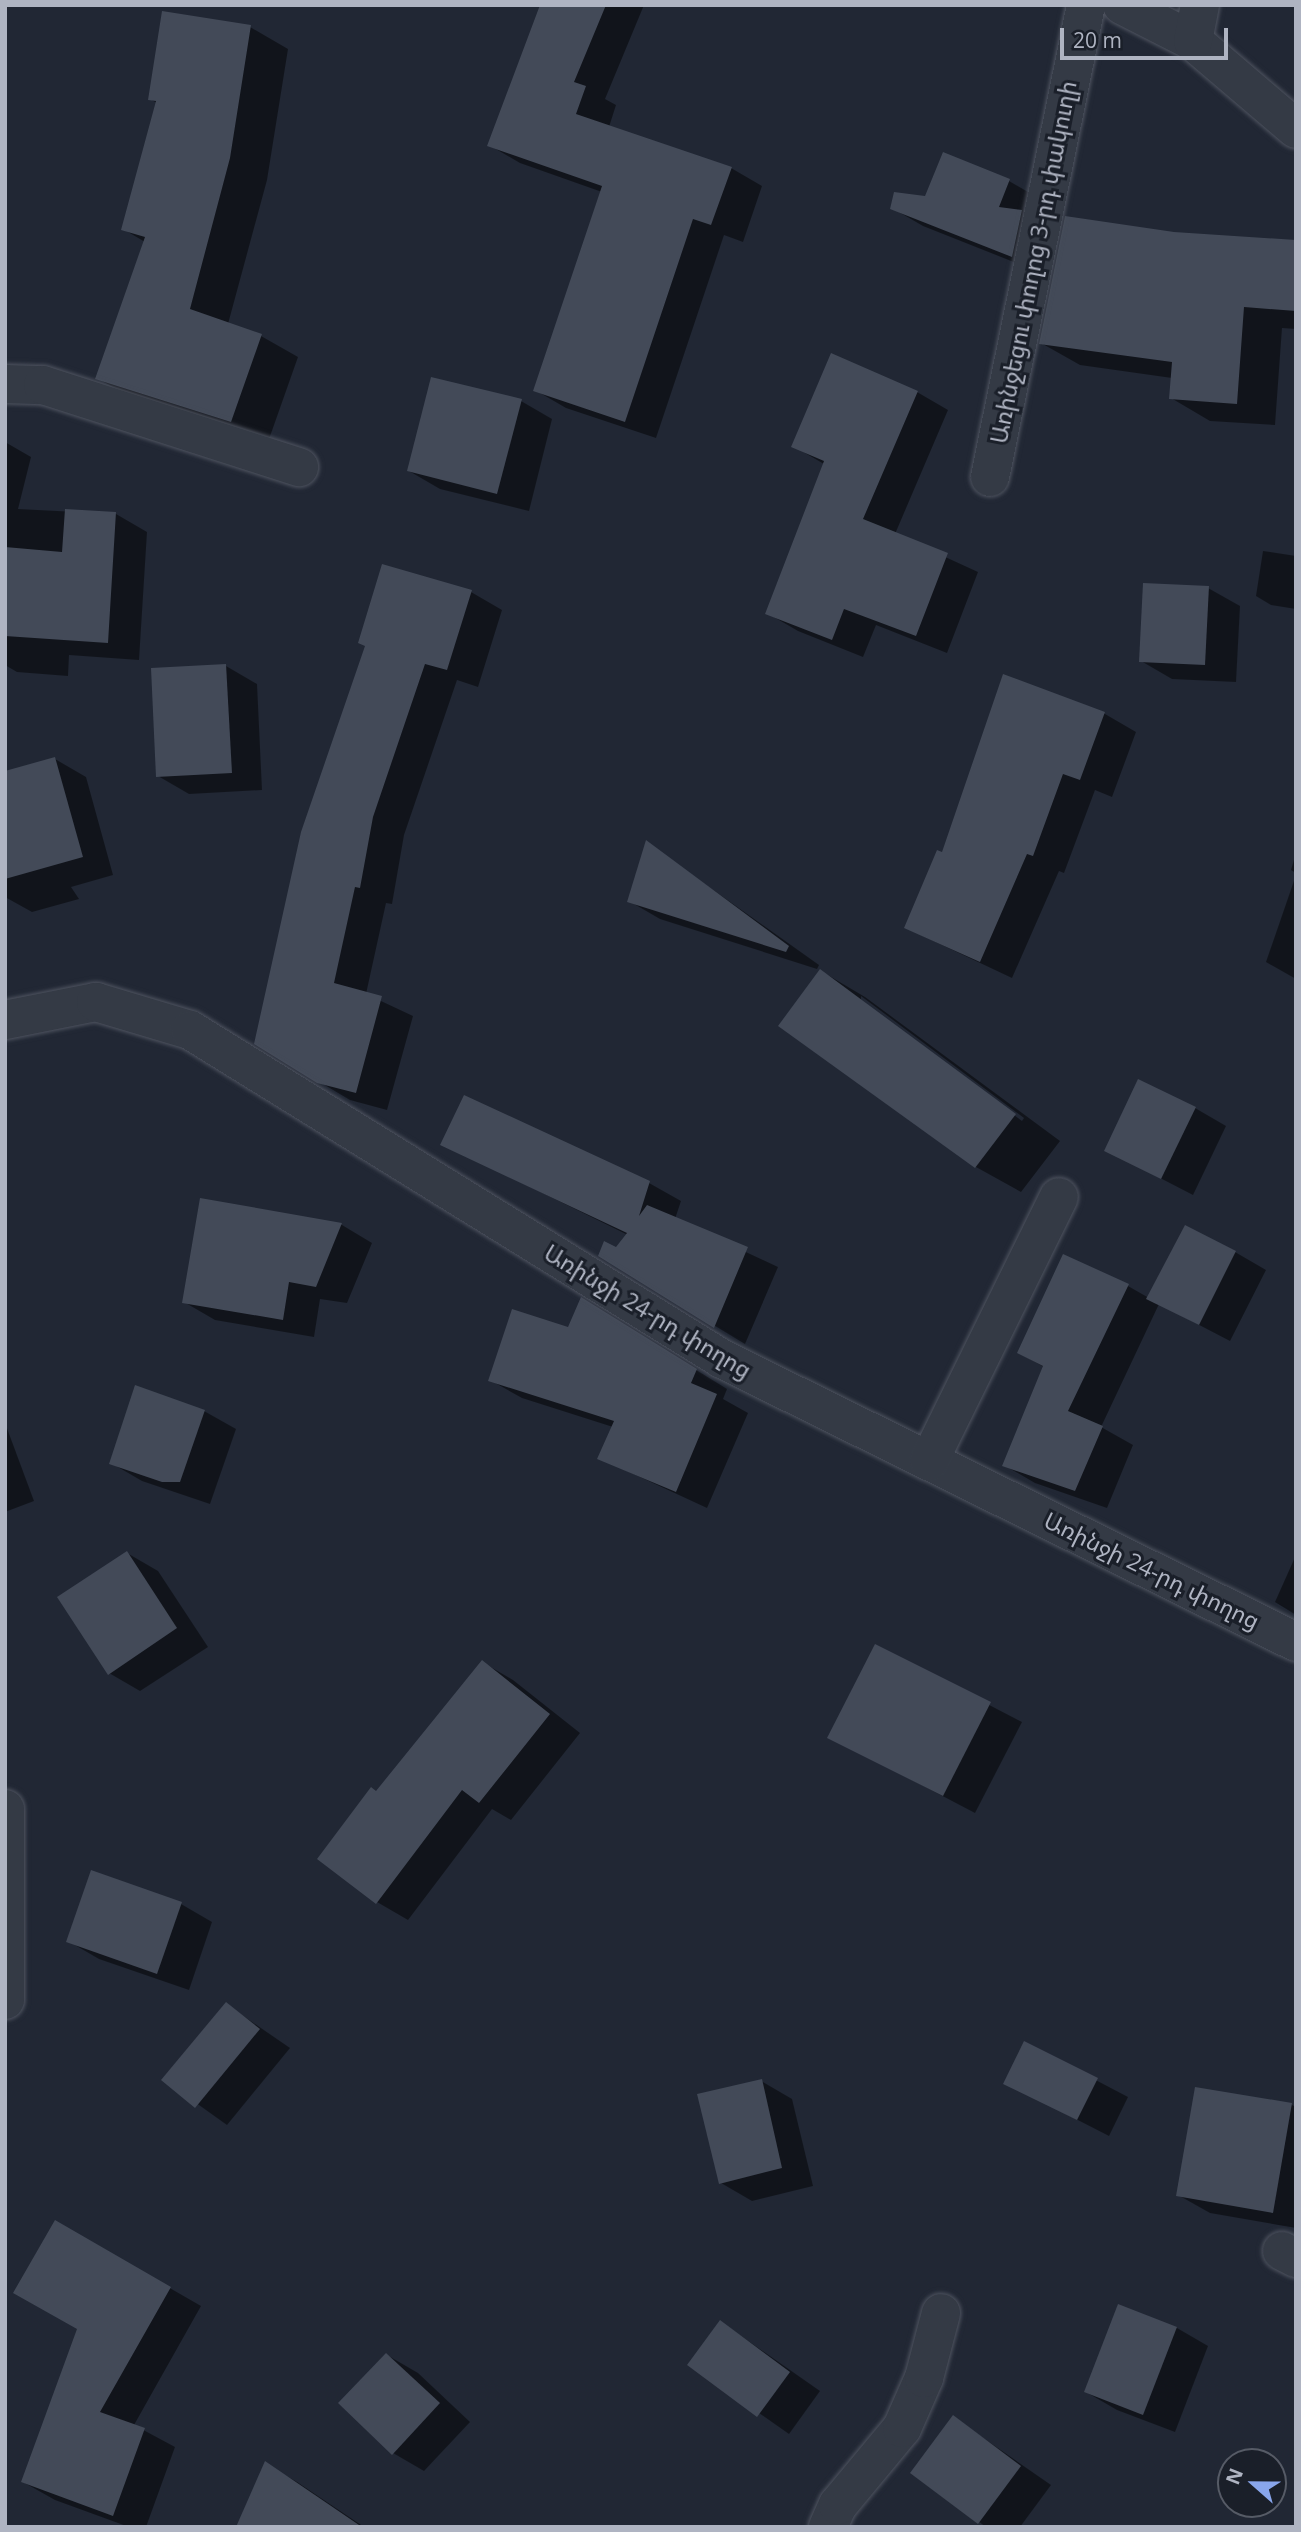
<!DOCTYPE html>
<meta charset="utf-8">
<style>
body{margin:0}
#map{position:relative;width:1301px;height:2532px;overflow:hidden;background:#212734;font-family:"Open Sans","Noto Sans Armenian",sans-serif}
div>[style]{position:absolute}
[style*='--x']{left:calc(var(--x)*1px);top:calc(var(--y)*1px);width:calc(var(--w)*1px);rotate:calc(var(--a)*1deg)}
.shadow>*{inset:0;background:#0007}
.building>*{inset:0;background:#434a58}
.roads{filter:drop-shadow(0 0 2px #4f5460) drop-shadow(0 0 2px #4f5460)}
.minor>*{height:38px;margin:-19px;padding:0 19px;transform-origin:19px;border-radius:19px;background:#343a45}
span{translate:-50% -50%;white-space:nowrap;text-align:center;line-height:1.15;-webkit-text-stroke:6px #1a1f29;paint-order:stroke}
.street-label{font-size:23px;color:#afb4c2}
.frame{position:absolute;inset:0;border:7px solid #afb4c2;pointer-events:none}
.north{position:absolute;left:1217px;top:2448px;width:70px;height:70px;box-sizing:border-box;background:#1a1f29;border:2px solid #565b66;border-radius:50%;rotate:291deg;font-size:19px;font-weight:700;line-height:28px;text-align:center;color:#afb4c2}
.north::after{content:'';display:block;margin:auto;width:24px;height:32px;background:#89a6ec;clip-path:polygon(50% 0,100% 100%,50% 72%,0 100%)}
.scale{position:absolute;left:1060px;top:28px;width:168px;height:32px;box-sizing:border-box;border:4px solid #afb4c2;border-top:0;padding-left:9px;font-size:21px;line-height:24px;white-space:nowrap;color:#afb4c2;-webkit-text-stroke:5px #1a1f29;paint-order:stroke}
</style>
<div id="map">
<div class="shadow">
<div style="clip-path:polygon(544px 5px,644px 5px,605px 99px,616px 105px,609px 127px,731px 168px,762px 186px,743px 242px,724px 235px,656px 438px,566px 408px,535px 390px,602px 192px,520px 163px,489px 145px)"></div>
<div style="clip-path:polygon(250px 27px,288px 49px,267px 180px,228px 324px,261px 336px,298px 357px,268px 442px,134px 399px,97px 378px,145px 242px,123px 229px,157px 103px,150px 99px)"></div>
<div style="clip-path:polygon(1009px 181px,1040px 199px,1044px 274px,923px 226px,892px 208px)"></div>
<div style="clip-path:polygon(1174px 233px,1296px 242px,1296px 329px,1282px 328px,1275px 425px,1210px 421px,1171px 398px,1172px 378px,1080px 365px,1041px 343px)"></div>
<div style="clip-path:polygon(917px 392px,948px 410px,895px 534px,978px 572px,947px 653px,876px 625px,863px 657px,798px 631px,767px 613px,824px 464px,793px 446px)"></div>
<div style="clip-path:polygon(521px 401px,552px 419px,529px 511px,440px 489px,409px 471px)"></div>
<div style="clip-path:polygon(5px 442px,31px 457px,18px 509px,116px 514px,147px 532px,139px 660px,69px 655px,68px 676px,17px 672px,5px 665px)"></div>
<div style="clip-path:polygon(1263px 551px,1296px 556px,1296px 609px,1271px 605px,1256px 596px)"></div>
<div style="clip-path:polygon(1208px 588px,1240px 606px,1236px 682px,1172px 679px,1141px 661px)"></div>
<div style="clip-path:polygon(471px 592px,502px 610px,478px 687px,457px 680px,404px 835px,392px 904px,386px 903px,366px 994px,413px 1016px,387px 1110px,350px 1100px,318px 1081px,303px 833px)"></div>
<div style="clip-path:polygon(226px 666px,257px 684px,262px 790px,189px 794px,158px 776px)"></div>
<div style="clip-path:polygon(1004px 676px,1105px 714px,1136px 732px,1112px 797px,1095px 790px,1064px 873px,1059px 871px,1012px 978px,906px 928px,943px 854px)"></div>
<div style="clip-path:polygon(55px 759px,86px 777px,113px 875px,71px 887px,79px 899px,32px 912px,5px 897px,5px 773px)"></div>
<div style="clip-path:polygon(647px 843px,819px 965px,817px 969px,660px 919px,629px 901px)"></div>
<div style="clip-path:polygon(1296px 853px,1296px 873px,1291px 870px)"></div>
<div style="clip-path:polygon(1296px 875px,1296px 979px,1266px 962px)"></div>
<div style="clip-path:polygon(evenodd,821px 971px,865px 997px,1060px 1141px,1021px 1192px,976px 1167px,780px 1026px,821px 971px,861px 996px,1024px 1118px,1022px 1121px,861px 1001px,861px 996px)"></div>
<div style="clip-path:polygon(1195px 1108px,1226px 1126px,1193px 1195px,1106px 1150px)"></div>
<div style="clip-path:polygon(443px 1144px,649px 1183px,681px 1201px,675px 1219px,778px 1267px,745px 1344px,600px 1256px,617px 1249px,628px 1235px)"></div>
<div style="clip-path:polygon(235px 1206px,342px 1225px,372px 1243px,347px 1303px,320px 1299px,314px 1337px,215px 1320px,184px 1302px)"></div>
<div style="clip-path:polygon(1235px 1252px,1266px 1270px,1230px 1341px,1159px 1304px,1101px 1427px,1133px 1445px,1107px 1508px,1035px 1483px,1004px 1465px,1044px 1367px,1019px 1353px,1128px 1286px,1149px 1298px)"></div>
<div style="clip-path:polygon(612px 1318px,727px 1389px,723px 1399px,748px 1413px,707px 1508px,599px 1458px,613px 1427px,522px 1398px,490px 1380px,569px 1329px)"></div>
<div style="clip-path:polygon(204px 1411px,236px 1429px,210px 1504px,142px 1481px,111px 1463px)"></div>
<div style="clip-path:polygon(5px 1423px,34px 1501px,5px 1512px)"></div>
<div style="clip-path:polygon(127px 1553px,158px 1571px,208px 1647px,140px 1691px,109px 1673px)"></div>
<div style="clip-path:polygon(1296px 1555px,1296px 1615px,1275px 1602px)"></div>
<div style="clip-path:polygon(876px 1646px,1022px 1722px,975px 1813px,830px 1737px)"></div>
<div style="clip-path:polygon(482px 1662px,513px 1680px,580px 1733px,511px 1820px,492px 1809px,408px 1920px,377px 1902px,377px 1793px)"></div>
<div style="clip-path:polygon(181px 1904px,212px 1922px,189px 1990px,99px 1959px,68px 1941px)"></div>
<div style="clip-path:polygon(226px 2004px,290px 2048px,227px 2125px,164px 2080px)"></div>
<div style="clip-path:polygon(1025px 2043px,1128px 2097px,1109px 2136px,1006px 2083px)"></div>
<div style="clip-path:polygon(761px 2081px,792px 2099px,813px 2186px,752px 2201px,721px 2183px)"></div>
<div style="clip-path:polygon(1292px 2105px,1296px 2107px,1296px 2228px,1210px 2213px,1178px 2195px)"></div>
<div style="clip-path:polygon(55px 2222px,201px 2306px,134px 2425px,175px 2447px,146px 2527px,129px 2527px,55px 2500px,23px 2482px,79px 2329px)"></div>
<div style="clip-path:polygon(1119px 2306px,1177px 2328px,1208px 2346px,1175px 2432px,1117px 2410px,1086px 2392px)"></div>
<div style="clip-path:polygon(721px 2322px,820px 2391px,789px 2434px,689px 2364px)"></div>
<div style="clip-path:polygon(387px 2355px,418px 2373px,470px 2422px,424px 2471px,393px 2453px)"></div>
<div style="clip-path:polygon(953px 2417px,1051px 2485px,1020px 2527px,986px 2527px,912px 2472px)"></div>
<div style="clip-path:polygon(266px 2464px,297px 2482px,364px 2527px,238px 2527px)"></div>
</div>
<div class="building">
<div style="clip-path:polygon(540px 5px,606px 5px,574px 82px,586px 86px,576px 114px,732px 167px,711px 225px,693px 219px,625px 422px,533px 391px,602px 186px,487px 146px)"></div>
<div style="clip-path:polygon(162px 11px,251px 25px,230px 158px,190px 309px,262px 334px,231px 422px,95px 379px,145px 237px,121px 230px,156px 101px,148px 100px)"></div>
<div style="clip-path:polygon(943px 152px,1010px 179px,999px 207px,1022px 210px,1012px 257px,890px 209px,894px 192px,925px 196px)"></div>
<div style="clip-path:polygon(1065px 216px,1174px 232px,1296px 240px,1296px 311px,1244px 307px,1237px 404px,1169px 399px,1172px 362px,1039px 344px)"></div>
<div style="clip-path:polygon(831px 353px,918px 391px,863px 519px,948px 553px,916px 636px,844px 609px,832px 640px,765px 614px,824px 461px,791px 447px)"></div>
<div style="clip-path:polygon(431px 377px,522px 399px,497px 494px,407px 471px)"></div>
<div style="clip-path:polygon(65px 509px,116px 512px,108px 643px,5px 636px,5px 547px,62px 552px)"></div>
<div style="clip-path:polygon(382px 564px,472px 590px,447px 670px,425px 664px,373px 817px,360px 888px,355px 887px,334px 983px,382px 996px,356px 1093px,317px 1083px,254px 1044px,301px 832px,365px 646px,358px 643px)"></div>
<div style="clip-path:polygon(1143px 583px,1209px 586px,1205px 665px,1139px 662px)"></div>
<div style="clip-path:polygon(226px 664px,232px 773px,156px 777px,151px 668px)"></div>
<div style="clip-path:polygon(1003px 674px,1105px 712px,1080px 780px,1063px 774px,1033px 856px,1027px 854px,980px 962px,904px 928px,937px 850px,942px 852px)"></div>
<div style="clip-path:polygon(55px 757px,83px 857px,5px 879px,5px 771px)"></div>
<div style="clip-path:polygon(646px 840px,789px 946px,786px 952px,627px 902px)"></div>
<div style="clip-path:polygon(820px 969px,1016px 1114px,975px 1168px,778px 1026px)"></div>
<div style="clip-path:polygon(1138px 1079px,1196px 1107px,1161px 1179px,1104px 1151px)"></div>
<div style="clip-path:polygon(464px 1095px,650px 1181px,639px 1216px,647px 1205px,748px 1247px,714px 1328px,598px 1256px,604px 1241px,616px 1247px,627px 1233px,440px 1145px)"></div>
<div style="clip-path:polygon(200px 1198px,342px 1223px,316px 1287px,289px 1282px,283px 1320px,182px 1303px)"></div>
<div style="clip-path:polygon(1185px 1225px,1236px 1251px,1199px 1325px,1146px 1299px)"></div>
<div style="clip-path:polygon(1063px 1254px,1129px 1284px,1068px 1411px,1103px 1426px,1075px 1491px,1002px 1466px,1043px 1366px,1017px 1353px)"></div>
<div style="clip-path:polygon(581px 1297px,697px 1369px,691px 1383px,717px 1394px,676px 1492px,597px 1459px,614px 1421px,488px 1381px,512px 1309px,568px 1327px)"></div>
<div style="clip-path:polygon(135px 1385px,205px 1410px,180px 1482px,162px 1482px,109px 1464px)"></div>
<div style="clip-path:polygon(127px 1551px,177px 1628px,108px 1675px,57px 1597px)"></div>
<div style="clip-path:polygon(875px 1644px,991px 1702px,943px 1796px,827px 1738px)"></div>
<div style="clip-path:polygon(482px 1660px,550px 1714px,479px 1803px,462px 1790px,376px 1904px,317px 1859px,371px 1787px,376px 1791px)"></div>
<div style="clip-path:polygon(91px 1870px,182px 1902px,157px 1974px,66px 1942px)"></div>
<div style="clip-path:polygon(226px 2002px,260px 2029px,195px 2108px,161px 2080px)"></div>
<div style="clip-path:polygon(1024px 2041px,1098px 2078px,1077px 2120px,1003px 2084px)"></div>
<div style="clip-path:polygon(762px 2079px,782px 2168px,719px 2184px,697px 2094px)"></div>
<div style="clip-path:polygon(1195px 2087px,1292px 2103px,1273px 2213px,1176px 2196px)"></div>
<div style="clip-path:polygon(55px 2220px,171px 2287px,100px 2412px,145px 2428px,113px 2516px,21px 2482px,77px 2329px,13px 2293px)"></div>
<div style="clip-path:polygon(1118px 2304px,1177px 2327px,1143px 2415px,1084px 2392px)"></div>
<div style="clip-path:polygon(720px 2320px,790px 2372px,757px 2417px,687px 2365px)"></div>
<div style="clip-path:polygon(386px 2353px,440px 2403px,392px 2455px,338px 2403px)"></div>
<div style="clip-path:polygon(953px 2415px,1021px 2466px,978px 2524px,910px 2473px)"></div>
<div style="clip-path:polygon(265px 2461px,362px 2527px,236px 2527px)"></div>
</div>
<div class="roads">
<div class="minor">
<div style="--x:1122;--y:5;--w:80;--a:26.9"></div>
<div style="--x:1193;--y:41;--w:135;--a:40.5"></div>
<div style="--x:1193;--y:41;--w:37;--a:-79"></div>
<div style="--x:5;--y:384;--w:38;--a:2"></div>
<div style="--x:43;--y:385;--w:269;--a:17.8"></div>
<div style="--x:990;--y:477;--w:482;--a:-78.5"></div>
<div style="--x:5;--y:1020;--w:93;--a:-11.2"></div>
<div style="--x:96;--y:1002;--w:98;--a:16.6"></div>
<div style="--x:190;--y:1030;--w:626;--a:31.73"></div>
<div style="--x:722;--y:1359;--w:640;--a:26.24"></div>
<div style="--x:929;--y:1461;--w:294;--a:-63.8"></div>
<div style="--x:5;--y:1809;--w:191;--a:90"></div>
<div style="--x:1282;--y:2251;--w:16;--a:27"></div>
<div style="--x:828;--y:2527;--w:24;--a:-66"></div>
<div style="--x:838;--y:2505;--w:100;--a:-50.3"></div>
<div style="--x:902;--y:2428;--w:55;--a:-66.3"></div>
<div style="--x:924;--y:2378;--w:67;--a:-75.3"></div>
</div>
</div>
<div class="street-label">
<span style="left:1033px;top:262px;rotate:-79deg">Առինջեցու փողոց 3-րդ փակուղի</span>
<span style="left:648px;top:1311px;rotate:31deg">Առինջի 24-րդ փողոց</span>
<span style="left:1152px;top:1570px;rotate:26deg">Առինջի 24-րդ փողոց</span>
</div>
<div class="frame"></div>
<div class="north">N</div>
<div class="scale">20 m</div>
</div>
